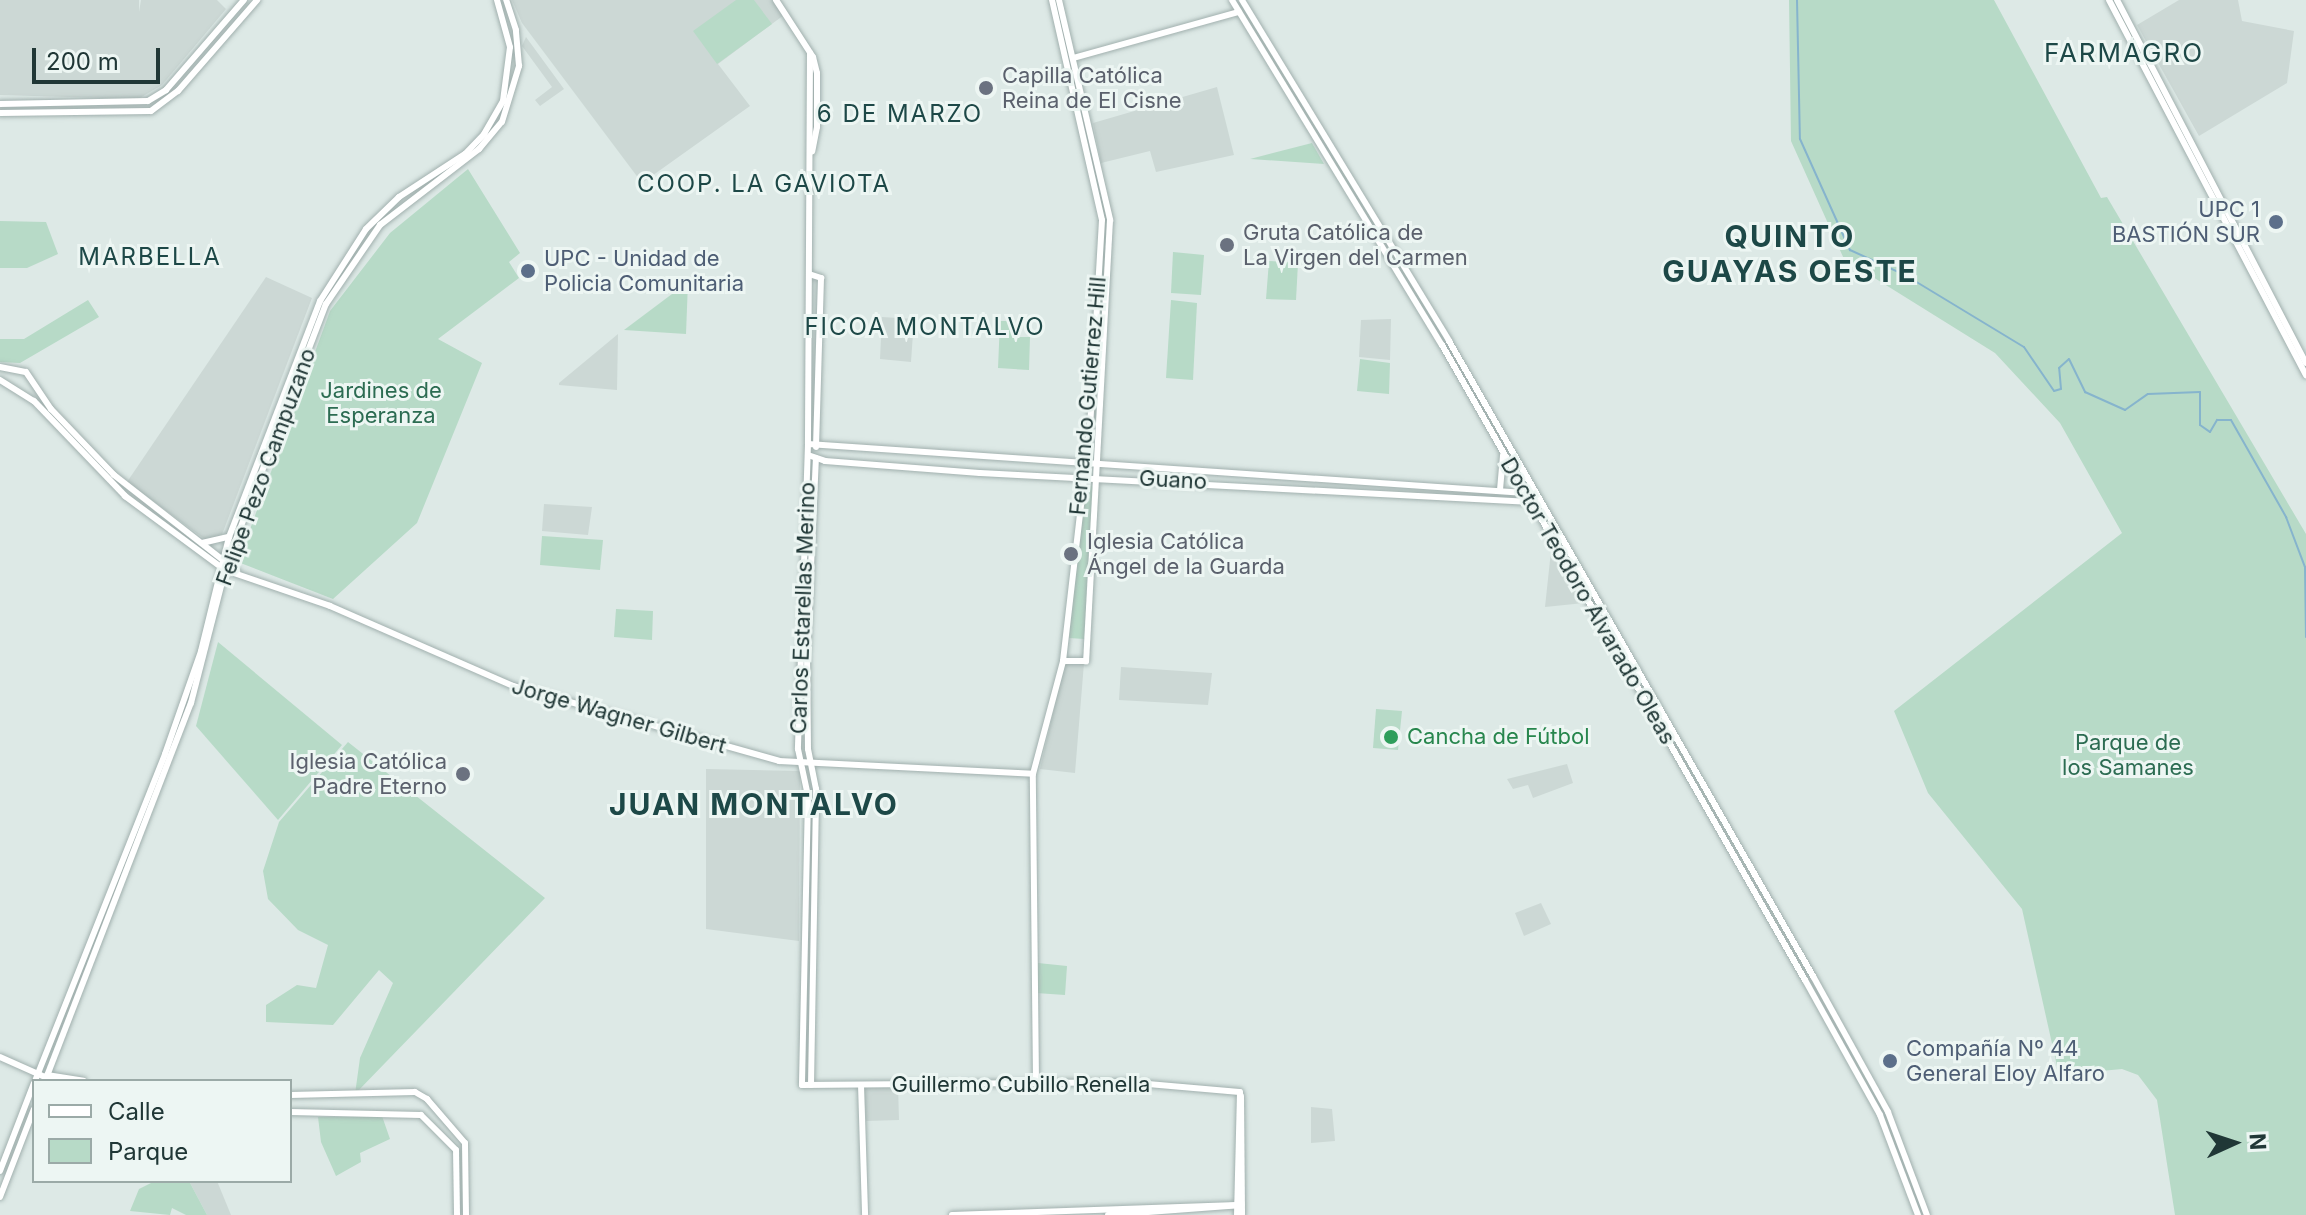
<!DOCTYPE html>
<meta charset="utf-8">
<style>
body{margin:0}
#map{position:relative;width:2306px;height:1215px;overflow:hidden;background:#dde9e6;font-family:Inter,sans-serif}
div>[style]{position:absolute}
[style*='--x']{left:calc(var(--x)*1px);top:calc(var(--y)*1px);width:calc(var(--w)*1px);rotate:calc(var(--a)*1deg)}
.built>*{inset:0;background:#ccd8d5}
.green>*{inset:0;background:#b7dac7}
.stream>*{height:2px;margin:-1px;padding:0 1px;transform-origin:1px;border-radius:1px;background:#86b4cd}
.roads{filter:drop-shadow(0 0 2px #a1b0ae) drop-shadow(0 0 2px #a1b0ae)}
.tertiary>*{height:6px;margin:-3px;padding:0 3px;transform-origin:3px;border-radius:3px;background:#fff}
.secondary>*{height:6px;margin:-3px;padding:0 3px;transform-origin:3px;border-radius:3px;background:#fff}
.dots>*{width:22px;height:22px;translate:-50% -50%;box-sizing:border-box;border:4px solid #edf6f3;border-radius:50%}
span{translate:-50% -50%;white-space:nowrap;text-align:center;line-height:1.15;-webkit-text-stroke:6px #edf6f3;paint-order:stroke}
.worship-label{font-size:22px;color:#5b616d}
.left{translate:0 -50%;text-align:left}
.right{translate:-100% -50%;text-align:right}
.service-label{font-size:22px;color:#4e5e75}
.park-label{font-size:22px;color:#2c6c52}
.street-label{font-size:22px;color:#203736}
.leisure-label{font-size:22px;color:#27864d}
.neighbourhood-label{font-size:24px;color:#1d4847;letter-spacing:2px}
.quarter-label{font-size:26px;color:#1d4847;letter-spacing:2px}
.district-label{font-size:30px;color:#1d4847;font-weight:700;letter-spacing:2px}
.legend{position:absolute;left:32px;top:1079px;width:260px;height:104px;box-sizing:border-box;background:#edf6f3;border:2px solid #9baaa7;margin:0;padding:10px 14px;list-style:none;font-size:24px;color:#203736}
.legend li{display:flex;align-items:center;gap:16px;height:40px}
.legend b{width:40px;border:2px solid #9baaa7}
.north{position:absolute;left:2194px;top:1103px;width:80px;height:80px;-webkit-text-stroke:6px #edf6f3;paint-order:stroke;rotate:87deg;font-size:22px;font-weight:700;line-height:32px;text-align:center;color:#203736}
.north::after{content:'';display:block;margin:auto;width:28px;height:36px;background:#203736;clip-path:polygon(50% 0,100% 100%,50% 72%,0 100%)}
.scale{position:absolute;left:32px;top:48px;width:128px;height:36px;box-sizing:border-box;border:4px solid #203736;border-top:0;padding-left:10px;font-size:24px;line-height:28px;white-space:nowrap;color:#203736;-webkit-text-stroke:6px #edf6f3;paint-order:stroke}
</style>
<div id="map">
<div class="built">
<div style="clip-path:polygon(0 0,139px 0,139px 12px,141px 0,217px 0,226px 9px,162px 85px,138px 99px,0 95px)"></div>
<div style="clip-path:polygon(512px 0,773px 0,784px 15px,718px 64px,750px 106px,642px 183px,522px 23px)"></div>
<div style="clip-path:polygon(2179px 0,2238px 0,2242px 21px,2294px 31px,2287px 83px,2199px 136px,2137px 25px)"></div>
<div style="clip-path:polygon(526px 37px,564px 89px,540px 106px,535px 100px,552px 87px,522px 46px)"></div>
<div style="clip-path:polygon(1217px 87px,1234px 155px,1156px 172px,1150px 151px,1101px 163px,1093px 123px)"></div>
<div style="clip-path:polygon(266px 277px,312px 298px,221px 537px,206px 540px,127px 482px)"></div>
<div style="clip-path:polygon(882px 317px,914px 319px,911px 362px,880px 359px)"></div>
<div style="clip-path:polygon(1391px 319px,1390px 360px,1359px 357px,1361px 320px)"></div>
<div style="clip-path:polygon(618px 334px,617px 390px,559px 385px,559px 383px)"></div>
<div style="clip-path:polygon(544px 504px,592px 507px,588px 535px,542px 531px)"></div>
<div style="clip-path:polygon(1551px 551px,1556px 551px,1584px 603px,1545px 607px)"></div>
<div style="clip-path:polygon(1065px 661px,1084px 663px,1075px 773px,1040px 769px)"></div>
<div style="clip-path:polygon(1121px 667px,1212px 673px,1208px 705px,1119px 700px)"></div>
<div style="clip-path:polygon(1567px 764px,1573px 783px,1533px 798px,1528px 785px,1513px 789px,1507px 779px)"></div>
<div style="clip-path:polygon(706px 769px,800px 771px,799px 941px,706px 929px)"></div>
<div style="clip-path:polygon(1541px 903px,1551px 924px,1524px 936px,1515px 913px)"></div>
<div style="clip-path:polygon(864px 1086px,898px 1086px,899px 1120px,866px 1121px)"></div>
<div style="clip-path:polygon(1311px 1107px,1332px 1109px,1335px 1141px,1311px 1143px)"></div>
<div style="clip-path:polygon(189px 1181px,217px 1181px,231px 1215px,207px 1215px)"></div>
</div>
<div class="green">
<div style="clip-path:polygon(736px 0,754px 0,772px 24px,717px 64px,693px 31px)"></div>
<div style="clip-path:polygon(1789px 0,1994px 0,2101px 198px,2107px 197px,2306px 534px,2306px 1215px,2175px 1215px,2157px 1100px,2138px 1075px,2122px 1069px,2059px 1075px,2022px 909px,1928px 793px,1894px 711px,2122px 533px,2060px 423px,1995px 353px,1844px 259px,1791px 141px)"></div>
<div style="clip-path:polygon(1312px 143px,1324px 164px,1250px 159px)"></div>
<div style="clip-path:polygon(468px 169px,520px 253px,509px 262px,519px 278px,438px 339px,482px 363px,417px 523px,333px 599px,238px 562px,330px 311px,390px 233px)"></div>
<div style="clip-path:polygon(0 221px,46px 222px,58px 254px,27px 268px,0 268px)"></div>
<div style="clip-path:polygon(1173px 252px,1204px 255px,1201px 295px,1171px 293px)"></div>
<div style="clip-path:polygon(1269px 261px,1298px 263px,1296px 300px,1266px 299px)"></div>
<div style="clip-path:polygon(688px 282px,686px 334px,624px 330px)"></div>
<div style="clip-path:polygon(88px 300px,99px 317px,20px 363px,0 362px,0 339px,24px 339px)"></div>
<div style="clip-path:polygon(1171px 300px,1197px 303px,1193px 380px,1166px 378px)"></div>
<div style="clip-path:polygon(1000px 321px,1012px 321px,1012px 337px,1030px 337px,1029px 370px,998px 368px)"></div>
<div style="clip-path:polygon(1360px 359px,1390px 363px,1389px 394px,1357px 391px)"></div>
<div style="clip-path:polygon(1091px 485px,1096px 490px,1084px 639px,1069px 638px,1084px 489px)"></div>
<div style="clip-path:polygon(542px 536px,603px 540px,600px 570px,540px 565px)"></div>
<div style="clip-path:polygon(616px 609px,653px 611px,652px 640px,614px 637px)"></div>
<div style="clip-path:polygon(218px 642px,342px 745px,278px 820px,196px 726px)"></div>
<div style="clip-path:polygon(1376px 709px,1402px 711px,1398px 750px,1373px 748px)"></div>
<div style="clip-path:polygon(348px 742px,545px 898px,355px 1094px,360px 1058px,393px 983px,379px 970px,333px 1025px,266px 1022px,266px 1005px,297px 985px,316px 988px,328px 945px,298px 930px,268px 899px,263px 871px,279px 822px)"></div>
<div style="clip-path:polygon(1038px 963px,1067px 966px,1065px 995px,1036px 993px)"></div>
<div style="clip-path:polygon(382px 1116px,390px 1139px,360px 1153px,361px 1162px,336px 1176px,321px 1142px,318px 1117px)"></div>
<div style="clip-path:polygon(155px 1181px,189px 1181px,207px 1215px,186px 1215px,172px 1208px,170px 1215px,130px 1211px,139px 1189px)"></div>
</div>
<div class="stream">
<div style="--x:1797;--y:0;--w:139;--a:88.8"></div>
<div style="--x:1800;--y:139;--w:122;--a:65.8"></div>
<div style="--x:1850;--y:250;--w:60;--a:24.4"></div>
<div style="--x:1905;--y:275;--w:139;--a:31.2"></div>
<div style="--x:2024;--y:347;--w:53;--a:55.7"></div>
<div style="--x:2054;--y:391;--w:7;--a:-16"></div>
<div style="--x:2061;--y:389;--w:21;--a:-95"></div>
<div style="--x:2059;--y:368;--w:13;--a:-42"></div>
<div style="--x:2069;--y:359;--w:37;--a:64"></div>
<div style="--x:2085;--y:392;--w:44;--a:24.2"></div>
<div style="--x:2125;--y:410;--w:28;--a:-35"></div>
<div style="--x:2148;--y:394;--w:52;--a:-2.2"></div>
<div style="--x:2200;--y:392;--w:33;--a:90"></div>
<div style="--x:2200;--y:425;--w:12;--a:35"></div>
<div style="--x:2210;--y:432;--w:14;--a:-60"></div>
<div style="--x:2217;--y:420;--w:14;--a:0"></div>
<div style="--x:2231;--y:420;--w:112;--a:60.4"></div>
<div style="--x:2286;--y:517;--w:53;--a:69.2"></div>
<div style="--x:2305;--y:567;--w:70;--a:89.2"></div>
</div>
<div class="roads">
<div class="tertiary">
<div style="--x:776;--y:0;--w:68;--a:57"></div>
<div style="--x:813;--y:57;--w:16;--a:76"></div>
<div style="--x:817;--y:73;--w:54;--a:90"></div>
<div style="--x:817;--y:127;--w:25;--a:101"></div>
<div style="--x:1059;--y:0;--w:226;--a:76.9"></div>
<div style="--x:1110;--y:220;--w:442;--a:93.1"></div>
<div style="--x:1086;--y:661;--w:23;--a:180"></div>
<div style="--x:810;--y:53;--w:391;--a:90.3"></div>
<div style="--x:808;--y:444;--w:305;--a:91.9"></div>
<div style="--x:798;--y:749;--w:48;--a:78"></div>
<div style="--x:808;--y:796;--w:289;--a:91.2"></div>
<div style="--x:802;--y:1085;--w:323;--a:-0.5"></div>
<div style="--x:1125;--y:1082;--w:115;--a:5"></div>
<div style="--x:1073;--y:58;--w:172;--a:-15.5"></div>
<div style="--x:809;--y:274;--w:13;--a:18"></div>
<div style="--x:821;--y:278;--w:169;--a:91.7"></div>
<div style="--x:0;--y:367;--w:26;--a:11"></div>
<div style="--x:26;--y:372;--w:45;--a:56"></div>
<div style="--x:51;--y:409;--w:91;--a:46.3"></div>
<div style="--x:114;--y:475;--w:156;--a:38"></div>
<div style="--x:0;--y:380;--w:40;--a:32"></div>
<div style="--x:34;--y:401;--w:132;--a:46.2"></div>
<div style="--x:125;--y:496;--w:124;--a:36.5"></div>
<div style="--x:225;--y:570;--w:111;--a:18.9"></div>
<div style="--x:330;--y:606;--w:200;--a:23.6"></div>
<div style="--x:513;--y:686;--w:276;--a:15.7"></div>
<div style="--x:779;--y:761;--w:254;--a:2.9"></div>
<div style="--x:808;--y:444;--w:719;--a:3.91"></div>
<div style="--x:1525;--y:493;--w:9;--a:-32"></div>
<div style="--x:808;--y:455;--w:18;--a:19"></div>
<div style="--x:825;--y:461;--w:155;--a:4.4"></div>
<div style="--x:980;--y:473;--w:552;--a:3.01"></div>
<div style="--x:1531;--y:502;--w:9;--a:-21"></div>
<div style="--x:1500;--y:490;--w:35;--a:-85"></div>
<div style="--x:202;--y:543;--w:28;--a:-13"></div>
<div style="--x:0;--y:1057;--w:59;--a:24"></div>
<div style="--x:47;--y:1075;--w:37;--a:9"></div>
<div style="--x:1036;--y:1081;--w:307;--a:-90.6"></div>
<div style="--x:1033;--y:774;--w:117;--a:-75.1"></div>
<div style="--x:1063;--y:661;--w:235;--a:-83.4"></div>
<div style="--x:1090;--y:428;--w:208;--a:-86.7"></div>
<div style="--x:1102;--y:220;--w:226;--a:-102.8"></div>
<div style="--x:811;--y:1085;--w:296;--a:-89"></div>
<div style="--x:816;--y:789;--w:41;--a:-101.3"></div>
<div style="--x:808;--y:749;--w:94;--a:-90.6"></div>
<div style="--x:807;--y:655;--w:197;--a:-87.4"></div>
<div style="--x:861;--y:1085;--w:130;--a:88.2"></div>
<div style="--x:290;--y:1095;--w:125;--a:-1.4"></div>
<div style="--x:415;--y:1092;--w:14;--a:30"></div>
<div style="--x:427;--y:1099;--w:58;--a:49.2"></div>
<div style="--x:465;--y:1143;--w:72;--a:89.2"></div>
<div style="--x:1241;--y:1096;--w:119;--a:89.5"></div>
<div style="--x:290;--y:1112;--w:131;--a:1.3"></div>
<div style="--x:421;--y:1115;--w:49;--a:45"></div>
<div style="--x:456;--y:1150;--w:65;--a:89.1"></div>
<div style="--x:952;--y:1215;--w:285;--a:-2"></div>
<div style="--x:1108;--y:1215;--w:134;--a:-4.3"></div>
<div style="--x:1237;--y:1215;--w:123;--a:-88.6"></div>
</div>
<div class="secondary">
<div style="--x:1232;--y:0;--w:404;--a:58.7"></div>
<div style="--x:1442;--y:345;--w:731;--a:60.25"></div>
<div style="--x:1805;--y:980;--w:154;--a:60.9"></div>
<div style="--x:1880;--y:1115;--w:107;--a:69.2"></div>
<div style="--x:1242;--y:0;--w:399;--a:58.7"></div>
<div style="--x:1449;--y:341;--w:732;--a:60.18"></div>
<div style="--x:1813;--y:976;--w:155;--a:61.1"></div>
<div style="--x:1888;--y:1112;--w:110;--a:69.3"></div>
<div style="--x:2109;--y:0;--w:424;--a:62.3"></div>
<div style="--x:2117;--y:0;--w:409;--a:62.5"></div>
<div style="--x:0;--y:104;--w:148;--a:-1.2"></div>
<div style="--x:148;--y:101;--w:21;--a:-31"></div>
<div style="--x:166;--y:90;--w:119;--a:-49.1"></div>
<div style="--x:0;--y:113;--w:151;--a:-0.8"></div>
<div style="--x:151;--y:111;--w:34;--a:-37"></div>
<div style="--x:178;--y:91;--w:121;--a:-49"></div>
<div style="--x:35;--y:1081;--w:352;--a:-68.3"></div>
<div style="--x:165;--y:754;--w:109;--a:-70.7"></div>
<div style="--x:201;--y:651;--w:117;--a:-76.2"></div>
<div style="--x:229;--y:537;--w:253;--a:-68.9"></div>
<div style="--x:320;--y:301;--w:85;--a:-57.4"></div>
<div style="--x:366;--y:229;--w:46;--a:-44.1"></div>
<div style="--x:399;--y:197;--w:79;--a:-33.1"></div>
<div style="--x:465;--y:154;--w:28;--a:-46"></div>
<div style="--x:484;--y:134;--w:38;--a:-60"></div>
<div style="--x:503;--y:101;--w:54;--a:-82.6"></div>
<div style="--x:510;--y:47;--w:49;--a:-105.5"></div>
<div style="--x:45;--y:1081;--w:405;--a:-68.9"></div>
<div style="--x:191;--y:703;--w:145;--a:-75.6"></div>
<div style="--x:227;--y:563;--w:277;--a:-69.1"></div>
<div style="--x:326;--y:304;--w:96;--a:-55.6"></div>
<div style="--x:380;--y:225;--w:125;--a:-37.5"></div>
<div style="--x:479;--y:149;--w:35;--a:-50"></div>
<div style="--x:502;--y:122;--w:59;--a:-73.1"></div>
<div style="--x:519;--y:66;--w:36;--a:-95"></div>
<div style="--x:516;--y:30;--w:32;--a:-108"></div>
<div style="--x:0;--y:1171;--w:94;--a:-68.9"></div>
<div style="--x:0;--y:1197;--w:94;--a:-68.9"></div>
</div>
</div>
<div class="dots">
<div style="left:986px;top:88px;background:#6b7280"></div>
<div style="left:2276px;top:222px;background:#5c6f8a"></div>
<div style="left:1227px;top:245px;background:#6b7280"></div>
<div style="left:528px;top:271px;background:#5c6f8a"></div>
<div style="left:1071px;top:554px;background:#6b7280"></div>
<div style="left:1391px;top:737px;background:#2e9e5b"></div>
<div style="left:463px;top:774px;background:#6b7280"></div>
<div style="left:1890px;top:1061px;background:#5c6f8a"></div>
</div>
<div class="worship-label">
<span class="left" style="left:1002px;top:88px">Capilla Católica<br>Reina de El Cisne</span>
<span class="left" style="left:1243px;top:245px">Gruta Católica de<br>La Virgen del Carmen</span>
<span class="left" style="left:1087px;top:554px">Iglesia Católica<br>Ángel de la Guarda</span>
<span class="right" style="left:447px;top:774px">Iglesia Católica<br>Padre Eterno</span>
</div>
<div class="service-label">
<span class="right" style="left:2260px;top:222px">UPC 1<br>BASTIÓN SUR</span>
<span class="left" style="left:544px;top:271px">UPC - Unidad de<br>Policia Comunitaria</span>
<span class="left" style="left:1906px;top:1061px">Compañía Nº 44<br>General Eloy Alfaro</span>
</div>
<div class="park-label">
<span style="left:381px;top:403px">Jardines de<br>Esperanza</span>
<span style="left:2128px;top:755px">Parque de<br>los Samanes</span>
</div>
<div class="street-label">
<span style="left:1088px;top:396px;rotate:-85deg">Fernando Gutierrez Hill</span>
<span style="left:266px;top:467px;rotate:-70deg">Felipe Pezo Campuzano</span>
<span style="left:1173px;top:480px;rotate:3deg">Guano</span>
<span style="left:1588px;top:601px;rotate:60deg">Doctor Teodoro Alvarado Oleas</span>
<span style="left:803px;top:608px;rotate:-88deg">Carlos Estarellas Merino</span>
<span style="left:619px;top:716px;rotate:16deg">Jorge Wagner Gilbert</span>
<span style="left:1021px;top:1085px">Guillermo Cubillo Renella</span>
</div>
<div class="leisure-label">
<span class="left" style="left:1407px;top:737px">Cancha de Fútbol</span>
</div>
<div class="neighbourhood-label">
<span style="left:900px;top:114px">6 DE MARZO</span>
<span style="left:764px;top:184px">COOP. LA GAVIOTA</span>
<span style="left:150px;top:257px">MARBELLA</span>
<span style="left:925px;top:327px">FICOA MONTALVO</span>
</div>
<div class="quarter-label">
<span style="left:2124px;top:53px">FARMAGRO</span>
</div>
<div class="district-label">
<span style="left:1790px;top:253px">QUINTO<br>GUAYAS OESTE</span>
<span style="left:754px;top:804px">JUAN MONTALVO</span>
</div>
<ul class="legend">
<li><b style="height:10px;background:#fff"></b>Calle</li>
<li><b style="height:22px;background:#b7dac7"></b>Parque</li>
</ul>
<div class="north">N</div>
<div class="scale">200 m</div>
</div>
